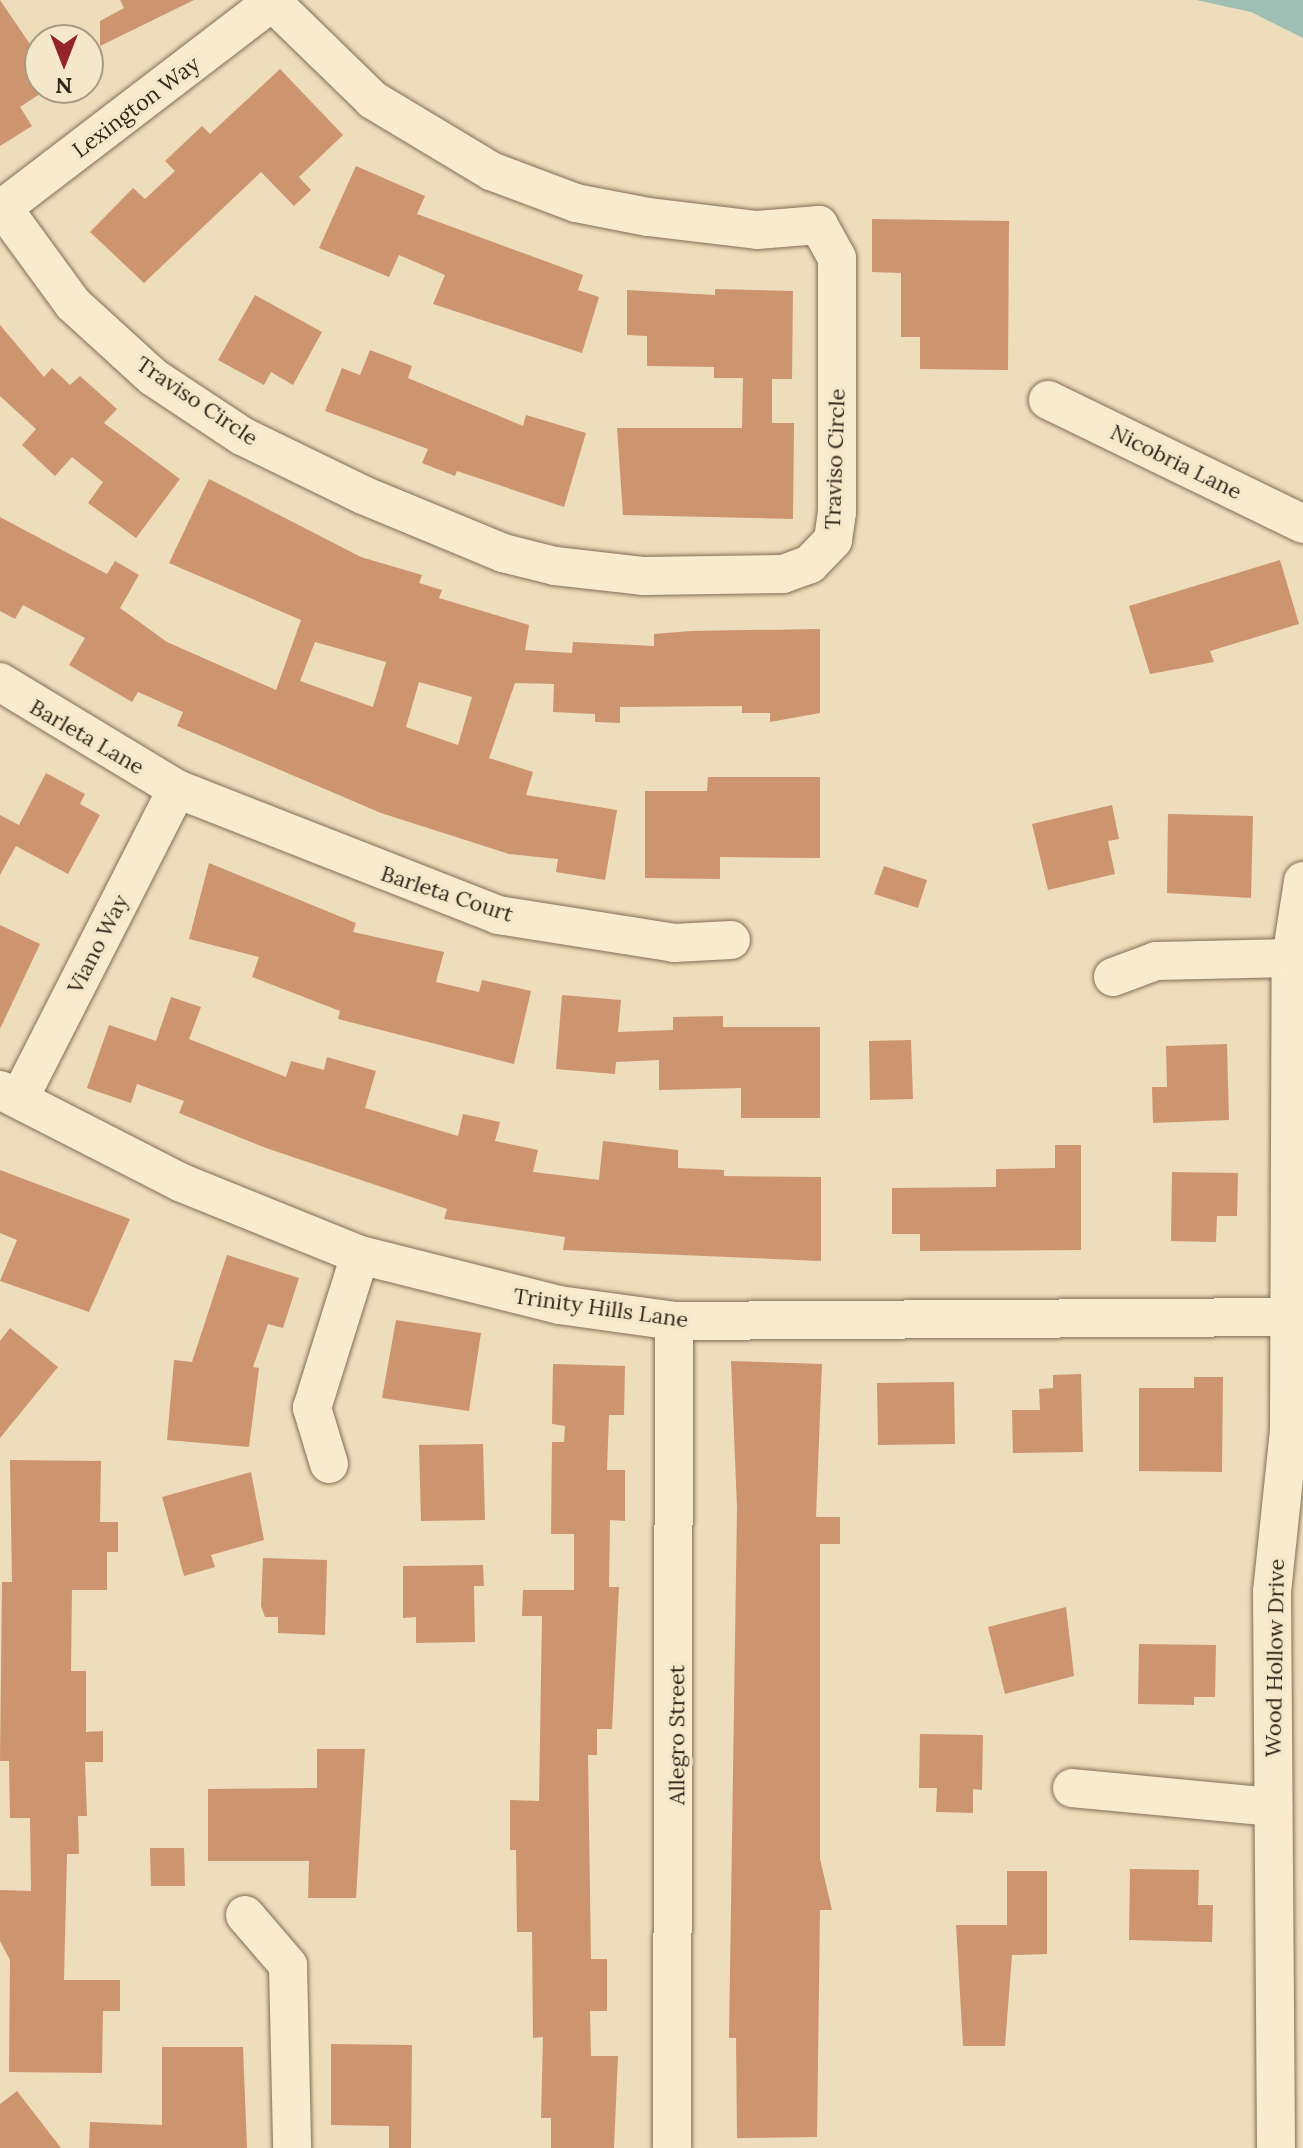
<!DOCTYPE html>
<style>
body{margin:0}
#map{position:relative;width:1303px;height:2148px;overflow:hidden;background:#edb;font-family:Lora,serif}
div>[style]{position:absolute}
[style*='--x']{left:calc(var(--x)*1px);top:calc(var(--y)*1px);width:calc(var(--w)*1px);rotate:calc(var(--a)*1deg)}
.water>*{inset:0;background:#9fbfb4}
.building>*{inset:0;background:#cd9470}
.roads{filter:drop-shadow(0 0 2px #856d55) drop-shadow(0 0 2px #856d55)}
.minor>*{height:38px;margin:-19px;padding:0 19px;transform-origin:19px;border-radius:19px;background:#f9ebce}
span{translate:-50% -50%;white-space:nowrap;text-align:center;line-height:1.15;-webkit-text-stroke:7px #f5e8ca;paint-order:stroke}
.street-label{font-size:22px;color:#34261a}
.north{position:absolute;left:24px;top:24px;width:80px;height:80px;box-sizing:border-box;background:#f5e8ca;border:2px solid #a89a84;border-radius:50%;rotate:180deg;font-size:22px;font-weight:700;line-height:32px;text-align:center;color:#34261a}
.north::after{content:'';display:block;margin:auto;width:28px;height:36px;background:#952428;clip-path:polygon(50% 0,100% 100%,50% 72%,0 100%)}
</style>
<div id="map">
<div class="water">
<div style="clip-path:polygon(1196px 0,1303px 0,1303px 38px,1251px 12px)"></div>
</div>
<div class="building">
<div style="clip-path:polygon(0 0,32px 47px,40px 42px,40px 94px,20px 107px,32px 126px,0 146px)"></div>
<div style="clip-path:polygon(120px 0,194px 0,100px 46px,100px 21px,124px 8px)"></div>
<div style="clip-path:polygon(280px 69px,343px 135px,299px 177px,311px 190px,294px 206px,261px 172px,144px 283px,90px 232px,133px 188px,145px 199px,175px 171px,165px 161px,202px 126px,210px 134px)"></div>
<div style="clip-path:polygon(356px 166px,425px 196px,417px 214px,583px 275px,578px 290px,599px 297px,582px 353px,433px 304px,445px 275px,399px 255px,389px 277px,319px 248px)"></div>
<div style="clip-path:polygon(872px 219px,1009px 221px,1008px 370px,920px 369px,920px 337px,901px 337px,901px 273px,872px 272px)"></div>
<div style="clip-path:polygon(715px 289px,793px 291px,792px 379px,772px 379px,772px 423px,794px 423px,793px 519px,623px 515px,617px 428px,742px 428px,743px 378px,714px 378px,714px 367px,647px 366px,647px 336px,627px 335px,627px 290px,715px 295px)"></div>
<div style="clip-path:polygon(255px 295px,322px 332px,293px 385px,271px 372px,264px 385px,218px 360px)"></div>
<div style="clip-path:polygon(0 325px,44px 377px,52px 368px,70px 385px,80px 376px,117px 409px,104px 423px,180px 479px,136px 538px,88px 503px,103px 482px,72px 457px,55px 476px,22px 445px,36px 429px,0 396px)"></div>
<div style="clip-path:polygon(370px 350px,412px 366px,408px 378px,523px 426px,526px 415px,586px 433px,564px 507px,457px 471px,455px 476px,422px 463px,428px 449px,325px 411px,342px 368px,360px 375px)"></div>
<div style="clip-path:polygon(evenodd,209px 479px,361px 557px,422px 575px,419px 583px,442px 590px,439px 598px,529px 625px,525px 650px,572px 653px,573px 642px,654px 646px,654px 634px,691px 631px,820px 629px,820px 713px,770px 722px,770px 713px,742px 713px,742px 706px,620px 707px,620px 723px,595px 722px,595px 714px,553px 712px,554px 684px,515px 683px,489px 758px,533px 772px,526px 795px,617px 810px,605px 880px,556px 872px,558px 859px,509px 854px,381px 813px,177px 726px,183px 712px,138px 692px,132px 702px,69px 665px,85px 638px,23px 605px,15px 619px,0 611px,0 517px,107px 574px,115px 561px,139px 575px,120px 608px,167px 642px,276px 690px,301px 620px,169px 563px,209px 479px,315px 642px,386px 662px,373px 707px,300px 681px,315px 642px,209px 479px,419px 682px,472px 697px,458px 745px,406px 727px,419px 682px)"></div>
<div style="clip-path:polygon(1280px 560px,1299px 624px,1210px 651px,1214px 662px,1150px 674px,1129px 606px)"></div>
<div style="clip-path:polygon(46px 773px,85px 794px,80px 804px,100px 815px,68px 874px,16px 846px,0 875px,0 815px,19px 825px)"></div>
<div style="clip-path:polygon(708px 777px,820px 777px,820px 858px,720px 857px,720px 879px,645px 878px,645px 791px,707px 791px)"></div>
<div style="clip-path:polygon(1112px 805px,1119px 839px,1108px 841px,1115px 874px,1048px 890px,1032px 824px)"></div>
<div style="clip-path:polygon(1168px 814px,1253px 816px,1251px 898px,1167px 893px)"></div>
<div style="clip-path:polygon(209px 863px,356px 923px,353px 932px,444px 952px,436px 982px,479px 992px,482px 980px,531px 991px,514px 1064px,338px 1019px,340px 1011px,252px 977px,259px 957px,189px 939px)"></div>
<div style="clip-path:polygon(884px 866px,927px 880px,918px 908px,874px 894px)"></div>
<div style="clip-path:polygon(0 925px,40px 944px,0 1029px)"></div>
<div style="clip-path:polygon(562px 995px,621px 1000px,618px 1032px,673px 1030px,673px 1017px,723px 1016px,723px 1027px,820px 1027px,820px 1118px,741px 1118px,741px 1088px,659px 1090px,659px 1060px,616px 1062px,615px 1074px,556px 1069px)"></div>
<div style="clip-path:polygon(171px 997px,201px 1007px,189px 1039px,286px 1077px,291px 1061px,324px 1070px,327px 1057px,376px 1071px,365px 1108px,458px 1136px,463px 1114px,500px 1122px,495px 1141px,538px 1150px,533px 1172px,599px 1180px,603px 1141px,678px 1150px,678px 1168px,724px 1170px,724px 1176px,821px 1177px,821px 1261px,563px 1250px,565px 1237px,444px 1219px,447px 1209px,266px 1148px,179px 1113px,184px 1101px,137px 1084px,131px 1103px,87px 1088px,109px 1025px,156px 1041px)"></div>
<div style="clip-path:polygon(911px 1040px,913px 1099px,870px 1100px,869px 1041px)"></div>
<div style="clip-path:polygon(1227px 1044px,1229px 1120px,1153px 1123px,1152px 1087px,1167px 1087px,1166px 1046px)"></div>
<div style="clip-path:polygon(1055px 1145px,1081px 1145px,1081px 1250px,920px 1251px,920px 1234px,892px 1234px,892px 1188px,996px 1187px,996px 1169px,1055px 1168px)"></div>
<div style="clip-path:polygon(0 1170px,130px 1219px,89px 1312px,0 1281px,17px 1240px,0 1233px)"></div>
<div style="clip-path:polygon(1172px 1172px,1238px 1173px,1237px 1216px,1217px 1216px,1216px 1242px,1171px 1241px)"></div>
<div style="clip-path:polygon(227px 1255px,299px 1278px,283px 1328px,268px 1324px,253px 1367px,259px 1368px,249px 1447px,167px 1440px,174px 1360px,192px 1362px)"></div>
<div style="clip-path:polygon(396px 1320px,481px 1333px,469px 1411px,382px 1398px)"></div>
<div style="clip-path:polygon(10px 1328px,58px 1367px,0 1438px,0 1341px)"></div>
<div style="clip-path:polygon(731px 1361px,822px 1364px,816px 1517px,840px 1517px,840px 1544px,820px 1544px,820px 1859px,832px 1910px,820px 1910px,817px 2137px,737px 2138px,736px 2038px,729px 2038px,737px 1508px)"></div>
<div style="clip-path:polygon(553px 1364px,625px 1366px,624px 1415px,609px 1415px,607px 1470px,625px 1470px,625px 1521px,610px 1520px,609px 1587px,619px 1587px,612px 1729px,597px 1729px,597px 1755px,588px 1755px,591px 1959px,607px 1959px,607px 2011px,590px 2011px,591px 2056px,618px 2056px,614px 2148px,551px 2148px,551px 2118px,541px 2118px,543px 2037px,533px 2038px,532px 1932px,517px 1932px,516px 1850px,510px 1850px,510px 1800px,539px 1801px,542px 1616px,522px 1616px,523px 1590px,574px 1590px,574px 1534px,551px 1534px,552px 1442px,564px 1442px,565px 1426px,552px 1424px)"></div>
<div style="clip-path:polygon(1081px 1374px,1083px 1452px,1013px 1453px,1012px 1410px,1040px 1410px,1039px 1389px,1053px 1388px,1053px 1375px)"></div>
<div style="clip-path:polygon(1194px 1377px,1223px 1377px,1222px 1472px,1139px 1471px,1139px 1388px,1194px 1388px)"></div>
<div style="clip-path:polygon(954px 1382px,955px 1444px,878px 1445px,877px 1383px)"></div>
<div style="clip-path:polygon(483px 1444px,485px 1520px,421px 1521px,419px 1445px)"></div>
<div style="clip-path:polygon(10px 1460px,101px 1461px,100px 1522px,118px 1522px,118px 1552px,107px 1552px,107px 1590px,72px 1590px,71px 1671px,86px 1671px,86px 1732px,103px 1731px,103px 1762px,85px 1762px,87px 1816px,78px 1816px,79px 1854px,67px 1854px,64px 1980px,120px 1980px,120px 2011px,103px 2011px,102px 2073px,9px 2072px,10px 1960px,0 1941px,0 1890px,31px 1891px,30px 1818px,10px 1818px,9px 1761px,0 1761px,2px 1582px,12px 1582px)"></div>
<div style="clip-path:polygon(251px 1472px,264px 1540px,211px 1555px,215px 1567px,184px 1576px,162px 1497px)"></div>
<div style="clip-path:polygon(263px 1558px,327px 1560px,325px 1635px,278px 1633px,278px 1617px,265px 1617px,261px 1606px)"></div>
<div style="clip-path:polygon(483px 1565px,484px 1586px,474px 1586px,475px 1642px,416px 1643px,416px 1617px,403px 1618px,403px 1566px)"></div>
<div style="clip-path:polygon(1066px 1607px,1074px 1676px,1005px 1694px,988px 1627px)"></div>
<div style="clip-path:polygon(1139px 1644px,1216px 1645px,1215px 1697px,1194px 1697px,1194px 1705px,1138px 1704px)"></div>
<div style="clip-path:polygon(920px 1734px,983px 1735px,982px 1790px,973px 1789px,973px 1813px,936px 1812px,937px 1788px,919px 1788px)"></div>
<div style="clip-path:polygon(317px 1749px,365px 1749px,356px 1898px,308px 1898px,309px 1861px,208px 1861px,208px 1789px,317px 1788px)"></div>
<div style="clip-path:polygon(150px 1848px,184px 1848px,185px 1886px,151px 1886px)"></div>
<div style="clip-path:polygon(1130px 1869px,1199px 1870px,1198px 1905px,1213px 1905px,1212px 1942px,1129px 1940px)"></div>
<div style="clip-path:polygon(1007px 1871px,1047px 1871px,1047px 1954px,1012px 1955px,1005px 2046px,963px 2046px,956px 1925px,1007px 1925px)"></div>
<div style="clip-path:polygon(331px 2044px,412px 2045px,411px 2148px,389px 2148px,389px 2126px,331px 2125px)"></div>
<div style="clip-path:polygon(162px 2047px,243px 2047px,247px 2148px,89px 2148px,90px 2122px,162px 2125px)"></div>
<div style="clip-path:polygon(17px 2091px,61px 2148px,0 2148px,0 2104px)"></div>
</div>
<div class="roads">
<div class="minor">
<div style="--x:3;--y:208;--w:119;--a:53.9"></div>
<div style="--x:73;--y:304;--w:108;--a:42.4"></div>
<div style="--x:153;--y:377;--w:107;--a:33.5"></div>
<div style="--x:242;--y:436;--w:135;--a:26"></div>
<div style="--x:363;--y:495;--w:152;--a:22.5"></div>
<div style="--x:503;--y:553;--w:54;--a:14"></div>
<div style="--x:555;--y:566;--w:90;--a:6.4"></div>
<div style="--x:644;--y:576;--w:139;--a:-0.8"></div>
<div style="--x:783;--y:574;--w:29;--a:-20"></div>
<div style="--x:810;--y:564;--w:33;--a:-46"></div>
<div style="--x:833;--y:540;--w:27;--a:-82"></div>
<div style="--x:837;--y:513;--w:255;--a:-90"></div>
<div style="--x:837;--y:258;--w:38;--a:-119"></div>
<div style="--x:819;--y:225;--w:62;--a:175.4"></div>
<div style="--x:757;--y:230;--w:110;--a:-173.2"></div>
<div style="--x:648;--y:217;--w:73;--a:-169"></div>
<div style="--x:576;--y:203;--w:91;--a:-159.4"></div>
<div style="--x:491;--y:171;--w:138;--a:-149"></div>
<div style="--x:373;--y:100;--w:144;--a:-135.8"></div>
<div style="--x:0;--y:210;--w:341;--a:-37.4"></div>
<div style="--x:1048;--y:400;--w:284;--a:25.9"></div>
<div style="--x:0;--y:682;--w:207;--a:31.2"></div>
<div style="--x:177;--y:789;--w:345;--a:21.4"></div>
<div style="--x:498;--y:915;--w:178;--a:9"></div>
<div style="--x:674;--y:943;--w:57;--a:-3"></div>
<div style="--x:1113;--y:977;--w:46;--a:-20.4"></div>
<div style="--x:1156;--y:961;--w:135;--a:-1.3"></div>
<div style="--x:0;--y:1090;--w:204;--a:27.1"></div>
<div style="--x:182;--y:1183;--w:192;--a:22"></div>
<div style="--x:360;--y:1255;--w:205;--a:14.1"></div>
<div style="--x:559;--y:1305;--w:116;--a:7.9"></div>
<div style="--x:674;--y:1321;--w:618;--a:-0.37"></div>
<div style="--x:19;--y:1099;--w:348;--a:-63"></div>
<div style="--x:329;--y:1464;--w:59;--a:-106.9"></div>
<div style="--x:312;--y:1408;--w:160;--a:-72.6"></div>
<div style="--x:1072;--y:1788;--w:202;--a:5.4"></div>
<div style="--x:245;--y:1915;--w:66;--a:49.3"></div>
<div style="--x:288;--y:1965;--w:183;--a:88.7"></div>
<div style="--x:672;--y:2148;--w:827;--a:-89.86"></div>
<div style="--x:1276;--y:2148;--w:556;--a:-90.41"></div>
<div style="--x:1272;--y:1592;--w:162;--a:-84"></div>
<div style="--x:1289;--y:1431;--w:473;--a:-89.8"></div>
<div style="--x:1291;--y:958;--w:78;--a:-81.1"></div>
</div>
</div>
<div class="street-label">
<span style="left:136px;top:107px;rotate:-37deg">Lexington Way</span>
<span style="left:197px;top:401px;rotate:34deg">Traviso Circle</span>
<span style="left:835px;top:459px;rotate:-88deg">Traviso Circle</span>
<span style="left:1176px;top:462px;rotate:26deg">Nicobria Lane</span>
<span style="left:87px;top:737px;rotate:30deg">Barleta Lane</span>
<span style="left:447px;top:894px;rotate:18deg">Barleta Court</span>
<span style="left:98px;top:944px;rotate:-63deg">Viano Way</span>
<span style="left:601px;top:1308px;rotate:8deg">Trinity Hills Lane</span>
<span style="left:1275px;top:1658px;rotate:-89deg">Wood Hollow Drive</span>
<span style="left:677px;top:1735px;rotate:-90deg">Allegro Street</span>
</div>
<div class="north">N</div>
</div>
